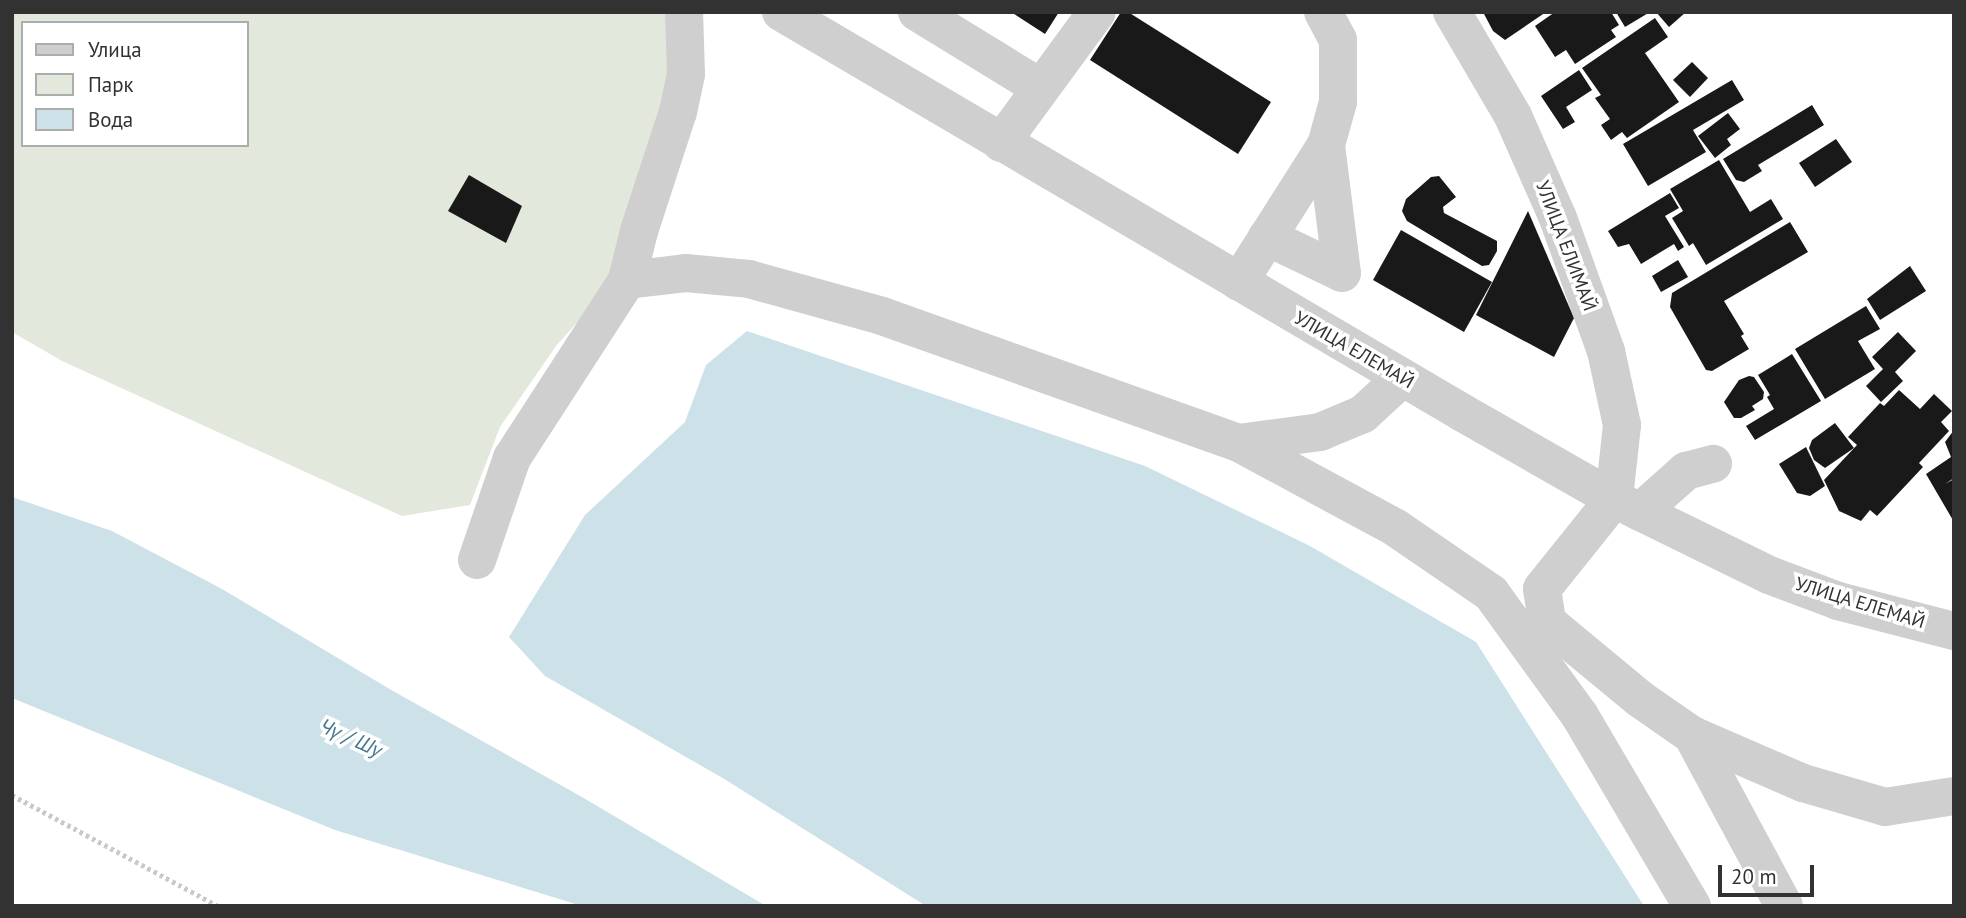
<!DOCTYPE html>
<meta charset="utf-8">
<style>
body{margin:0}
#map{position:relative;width:1966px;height:918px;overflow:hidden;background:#fff;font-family:"PT Sans",sans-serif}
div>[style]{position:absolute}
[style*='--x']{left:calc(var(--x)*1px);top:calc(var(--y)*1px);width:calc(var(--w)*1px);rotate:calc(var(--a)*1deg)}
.green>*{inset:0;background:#e3e8dc}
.water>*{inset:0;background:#cde1e9}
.building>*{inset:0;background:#191919}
.path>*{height:4.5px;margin-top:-2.25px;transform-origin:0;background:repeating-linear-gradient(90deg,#c9c9c9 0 3.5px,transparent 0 7px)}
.minor>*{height:38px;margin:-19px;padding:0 19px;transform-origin:19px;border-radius:19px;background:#cfcfcf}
span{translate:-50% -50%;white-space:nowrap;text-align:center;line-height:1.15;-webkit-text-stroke:7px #fff;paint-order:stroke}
.street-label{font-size:19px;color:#323232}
.water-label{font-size:21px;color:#45788f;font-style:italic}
.frame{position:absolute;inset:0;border:14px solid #323232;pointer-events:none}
.legend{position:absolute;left:21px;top:21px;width:228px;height:126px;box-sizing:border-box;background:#fff;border:2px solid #adadad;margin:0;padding:9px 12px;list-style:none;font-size:21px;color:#323232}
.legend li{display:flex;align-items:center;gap:14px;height:35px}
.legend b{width:35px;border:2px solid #adadad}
.scale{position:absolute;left:1718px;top:865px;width:96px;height:32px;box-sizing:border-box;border:4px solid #323232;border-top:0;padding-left:9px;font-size:21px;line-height:24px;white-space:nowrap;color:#323232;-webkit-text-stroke:5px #fff;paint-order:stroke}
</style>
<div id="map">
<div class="green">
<div style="clip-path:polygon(evenodd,12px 12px,673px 12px,678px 22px,651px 175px,622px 272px,556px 346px,500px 427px,470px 505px,402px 516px,62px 361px,12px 332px,12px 12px,23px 23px,247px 23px,247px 145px,23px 145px,23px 23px)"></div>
</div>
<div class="water">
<div style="clip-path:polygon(747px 331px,1145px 466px,1310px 546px,1476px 642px,1644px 906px,926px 906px,726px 780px,545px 676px,509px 637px,585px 515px,685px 422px,706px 365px)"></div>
<div style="clip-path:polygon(12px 497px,112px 531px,222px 589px,393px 691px,582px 797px,766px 906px,582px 906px,335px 830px,12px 698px)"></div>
</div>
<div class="building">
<div style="clip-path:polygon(1011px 12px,1059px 12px,1045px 34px)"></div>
<div style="clip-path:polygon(1121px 12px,1128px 12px,1271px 102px,1238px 154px,1090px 60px)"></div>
<div style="clip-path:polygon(1483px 12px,1546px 12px,1505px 40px,1493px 31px)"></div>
<div style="clip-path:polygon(1555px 12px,1611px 12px,1619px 25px,1611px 30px,1616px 37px,1575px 64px,1566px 50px,1555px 57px,1535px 26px)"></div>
<div style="clip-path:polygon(1616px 12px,1650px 12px,1625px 27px)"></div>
<div style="clip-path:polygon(1656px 12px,1686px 12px,1669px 27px)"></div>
<div style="clip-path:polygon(1655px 18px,1668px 37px,1645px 53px,1679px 102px,1627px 138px,1622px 132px,1611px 140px,1601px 125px,1610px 119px,1595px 98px,1601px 95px,1582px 68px)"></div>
<div style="clip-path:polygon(1692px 62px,1708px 78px,1690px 97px,1673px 80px)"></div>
<div style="clip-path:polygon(1579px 70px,1592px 90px,1566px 107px,1575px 122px,1563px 129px,1541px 96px)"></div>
<div style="clip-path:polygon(1732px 80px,1744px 100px,1693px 130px,1706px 152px,1648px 186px,1623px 144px)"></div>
<div style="clip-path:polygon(1812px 105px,1824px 125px,1758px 165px,1762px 171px,1744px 182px,1736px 180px,1723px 159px)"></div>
<div style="clip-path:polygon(1728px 113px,1740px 129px,1727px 139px,1731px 145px,1715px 158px,1698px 136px)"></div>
<div style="clip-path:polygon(1836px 139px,1852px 162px,1815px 187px,1799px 163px)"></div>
<div style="clip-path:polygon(1719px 160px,1750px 212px,1771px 199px,1783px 219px,1706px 265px,1693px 243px,1689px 246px,1672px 218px,1683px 211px,1670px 189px)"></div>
<div style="clip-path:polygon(469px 175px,522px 206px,506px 243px,448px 211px)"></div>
<div style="clip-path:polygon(1439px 176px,1456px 197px,1443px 207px,1444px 213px,1497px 241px,1497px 251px,1489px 265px,1482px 266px,1407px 221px,1402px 211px,1406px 199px,1431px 177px)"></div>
<div style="clip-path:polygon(1670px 193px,1679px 208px,1665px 216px,1684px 247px,1678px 251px,1674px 244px,1641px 264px,1629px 244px,1618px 247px,1608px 231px)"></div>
<div style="clip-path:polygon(1528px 211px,1574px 318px,1554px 357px,1476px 315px)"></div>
<div style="clip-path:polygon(1790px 222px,1808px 252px,1724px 301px,1744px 334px,1741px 336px,1749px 349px,1712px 371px,1706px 370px,1670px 307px,1672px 293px)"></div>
<div style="clip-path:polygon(1401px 230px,1492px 282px,1464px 332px,1373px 280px)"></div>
<div style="clip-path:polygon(1678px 260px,1688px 277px,1661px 292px,1652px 276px)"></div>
<div style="clip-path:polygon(1910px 266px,1926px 291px,1880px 320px,1867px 299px)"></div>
<div style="clip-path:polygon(1866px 306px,1880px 329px,1858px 341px,1875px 369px,1825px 399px,1795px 349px)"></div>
<div style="clip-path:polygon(1898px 332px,1916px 351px,1895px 372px,1903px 381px,1881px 402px,1866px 386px,1883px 369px,1872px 357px)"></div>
<div style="clip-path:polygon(1792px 354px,1821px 401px,1755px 440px,1746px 426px,1774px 409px,1767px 397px,1770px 395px,1758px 375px)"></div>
<div style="clip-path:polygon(1749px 376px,1754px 377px,1764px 392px,1763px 399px,1752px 406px,1755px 410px,1741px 418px,1734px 418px,1724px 402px,1739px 380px)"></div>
<div style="clip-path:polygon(1899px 390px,1920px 409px,1934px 394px,1952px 411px,1941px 422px,1949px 431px,1919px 463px,1923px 467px,1877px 516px,1870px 510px,1861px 521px,1839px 511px,1824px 480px,1857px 445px,1848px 437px,1880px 403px,1884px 406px)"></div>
<div style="clip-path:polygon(1835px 423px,1854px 448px,1825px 468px,1814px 460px,1809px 448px,1812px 440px)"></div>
<div style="clip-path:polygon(1954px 430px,1954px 478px,1945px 484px,1954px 479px,1954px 522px,1926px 474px,1951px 457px,1945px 442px)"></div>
<div style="clip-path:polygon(1806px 447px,1825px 486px,1810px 496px,1797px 493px,1779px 464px)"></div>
</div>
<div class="path">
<div style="--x:12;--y:795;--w:234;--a:28.3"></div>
</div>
<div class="minor">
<div style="--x:781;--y:12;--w:791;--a:30.45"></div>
<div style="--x:1463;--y:413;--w:174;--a:29.7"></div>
<div style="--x:1614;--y:499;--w:173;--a:26.1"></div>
<div style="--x:1769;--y:575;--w:74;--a:20.6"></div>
<div style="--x:1838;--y:601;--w:120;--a:14.5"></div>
<div style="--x:917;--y:12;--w:145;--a:31.5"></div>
<div style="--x:1452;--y:12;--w:121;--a:59.6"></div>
<div style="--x:1513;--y:116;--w:111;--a:66.2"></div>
<div style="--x:1558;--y:218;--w:141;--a:70.2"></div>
<div style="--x:1606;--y:351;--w:76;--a:77.8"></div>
<div style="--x:1622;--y:425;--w:74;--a:96.2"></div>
<div style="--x:1614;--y:499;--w:115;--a:128.7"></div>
<div style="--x:1542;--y:589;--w:33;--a:81"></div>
<div style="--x:1547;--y:622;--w:121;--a:39.6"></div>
<div style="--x:1640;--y:699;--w:63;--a:34.7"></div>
<div style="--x:1692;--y:735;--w:121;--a:23.4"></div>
<div style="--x:1803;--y:783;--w:85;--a:16.3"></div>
<div style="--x:1885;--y:807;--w:70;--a:-9.1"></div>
<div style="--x:1001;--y:143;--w:162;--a:-53.8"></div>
<div style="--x:1326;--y:145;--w:129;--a:82.9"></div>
<div style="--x:1267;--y:237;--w:83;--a:25.6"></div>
<div style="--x:627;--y:280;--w:59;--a:-6.8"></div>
<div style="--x:686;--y:273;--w:63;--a:5.4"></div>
<div style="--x:749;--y:279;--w:138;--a:15.5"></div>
<div style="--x:882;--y:316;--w:379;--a:19.6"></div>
<div style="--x:1239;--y:443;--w:179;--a:28.4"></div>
<div style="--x:1396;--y:528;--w:115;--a:34.4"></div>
<div style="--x:1491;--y:593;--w:152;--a:54.1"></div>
<div style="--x:1580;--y:716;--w:221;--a:59.5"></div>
<div style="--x:1239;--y:282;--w:162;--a:-57.6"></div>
<div style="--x:1326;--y:145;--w:45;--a:-74.4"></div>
<div style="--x:1338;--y:102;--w:62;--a:-90"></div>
<div style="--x:1338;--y:40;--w:32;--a:-118"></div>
<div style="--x:1239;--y:443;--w:82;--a:-7.7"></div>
<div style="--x:1320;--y:432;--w:47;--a:-22.7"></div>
<div style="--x:1363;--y:414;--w:53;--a:-42.7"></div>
<div style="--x:1640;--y:512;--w:62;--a:-41.7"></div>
<div style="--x:1686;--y:471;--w:28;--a:-15"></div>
<div style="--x:477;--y:560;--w:108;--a:-71.1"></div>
<div style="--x:512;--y:458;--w:212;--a:-57.1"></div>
<div style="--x:627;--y:280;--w:50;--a:-76.2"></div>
<div style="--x:639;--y:231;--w:125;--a:-71.9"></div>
<div style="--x:678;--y:112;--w:39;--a:-78"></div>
<div style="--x:686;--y:74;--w:62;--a:-91.8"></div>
<div style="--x:1692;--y:735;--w:194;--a:61.7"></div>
</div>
<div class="street-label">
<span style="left:1566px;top:246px;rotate:69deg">УЛИЦА ЕЛИМАЙ</span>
<span style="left:1354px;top:350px;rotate:30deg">УЛИЦА ЕЛЕМАЙ</span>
<span style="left:1860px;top:603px;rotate:17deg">УЛИЦА ЕЛЕМАЙ</span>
</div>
<div class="water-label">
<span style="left:351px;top:738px;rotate:24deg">Чү / Шу</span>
</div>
<div class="frame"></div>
<ul class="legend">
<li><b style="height:9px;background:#cfcfcf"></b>Улица</li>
<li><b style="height:19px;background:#e3e8dc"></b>Парк</li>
<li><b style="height:19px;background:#cde1e9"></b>Вода</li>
</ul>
<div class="scale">20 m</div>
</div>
